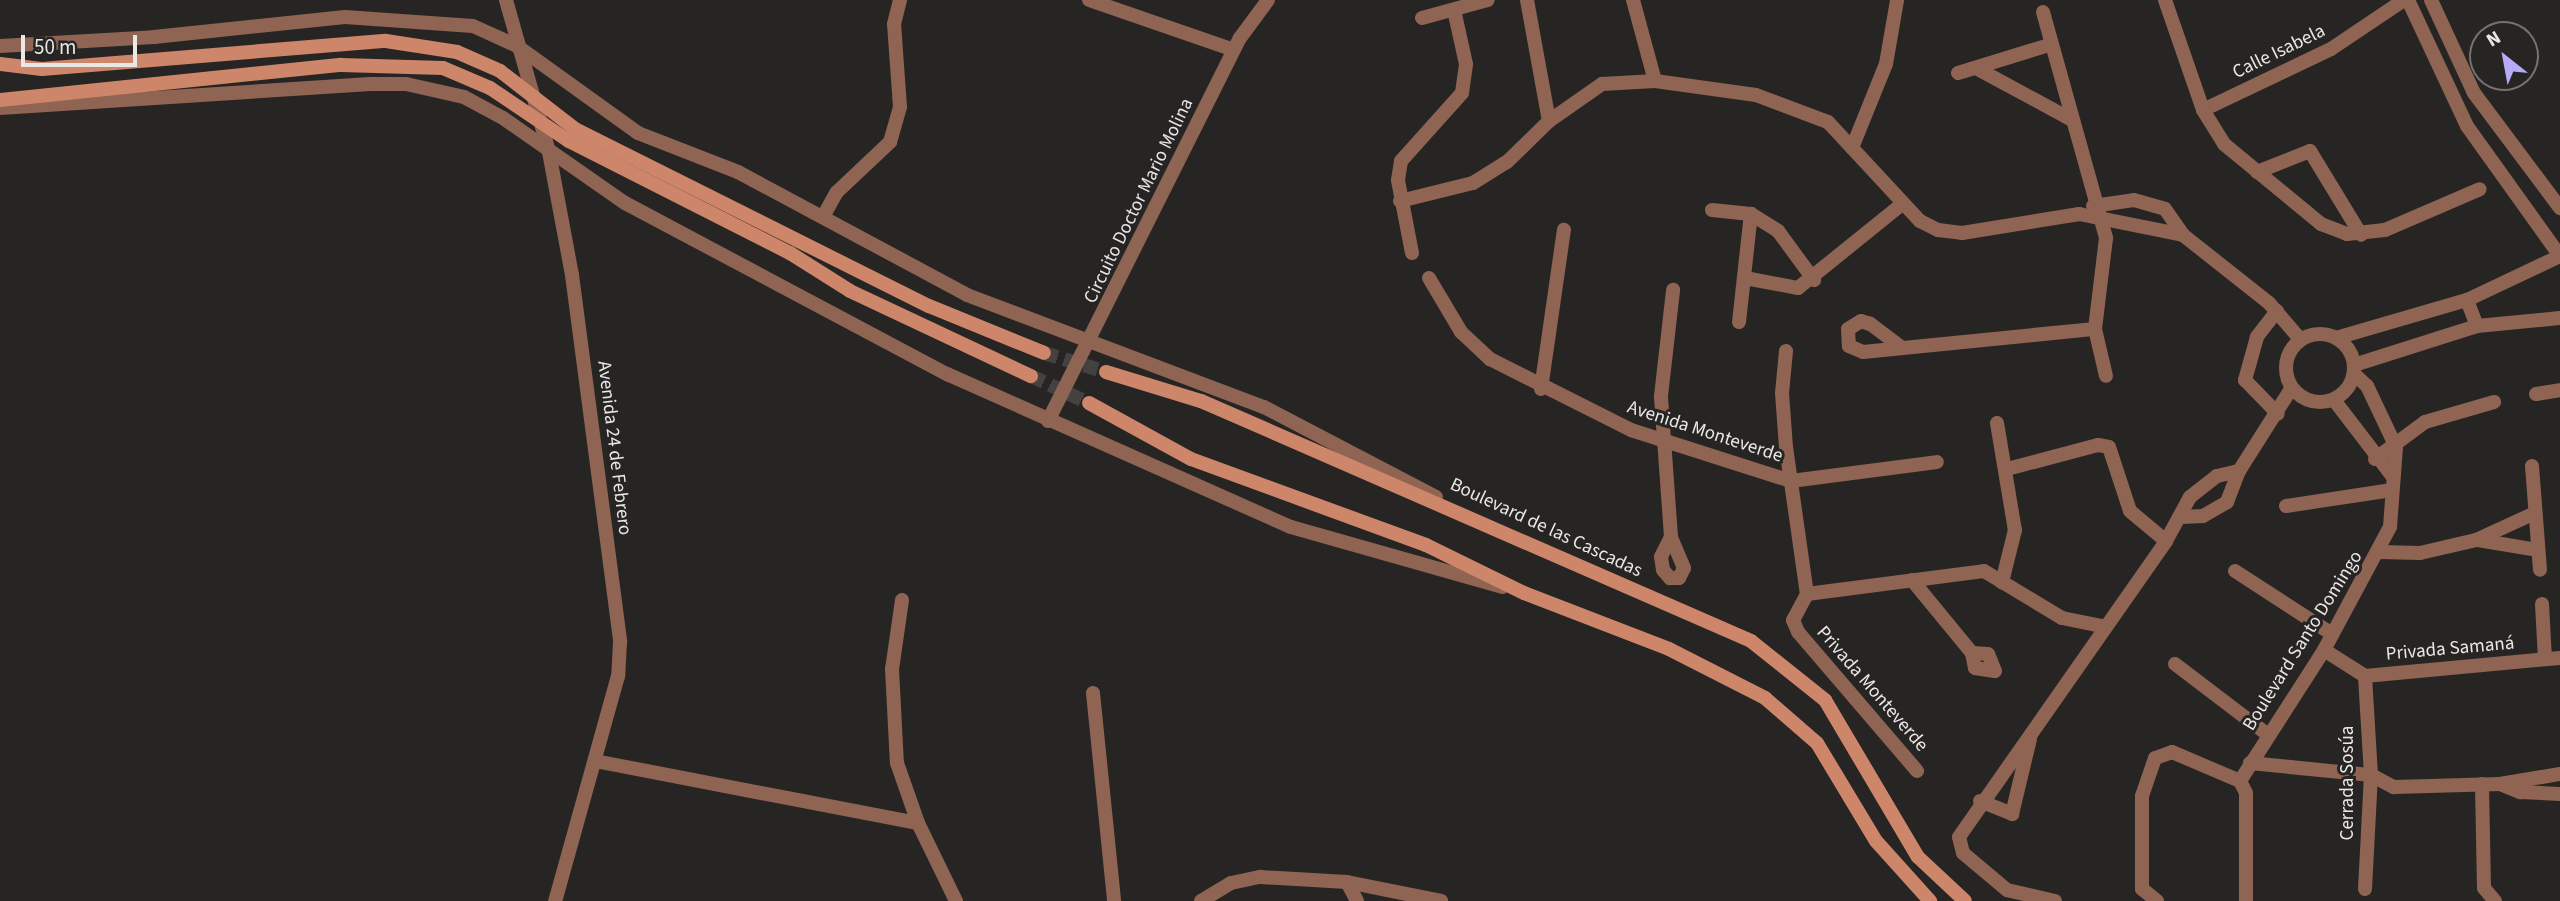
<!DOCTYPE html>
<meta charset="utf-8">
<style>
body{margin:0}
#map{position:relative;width:2560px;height:901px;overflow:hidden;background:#272523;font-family:"Source Sans 3",sans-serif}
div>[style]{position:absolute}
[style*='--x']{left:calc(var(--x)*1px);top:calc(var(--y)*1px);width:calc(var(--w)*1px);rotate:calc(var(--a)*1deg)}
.secondary-tunnel>*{height:14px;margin-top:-7px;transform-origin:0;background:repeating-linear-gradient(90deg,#444240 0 14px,transparent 0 21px)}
.minor>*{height:14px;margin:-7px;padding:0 7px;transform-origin:7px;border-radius:7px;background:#906452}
.minor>.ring{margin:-7px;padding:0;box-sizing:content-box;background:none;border:14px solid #906452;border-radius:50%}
.tertiary>*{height:14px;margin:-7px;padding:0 7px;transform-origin:7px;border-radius:7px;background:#906452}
.secondary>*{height:14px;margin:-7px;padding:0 7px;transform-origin:7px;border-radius:7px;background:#cd866a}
.secondary-bridge>*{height:14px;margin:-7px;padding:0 7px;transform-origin:7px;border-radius:7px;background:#cd866a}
span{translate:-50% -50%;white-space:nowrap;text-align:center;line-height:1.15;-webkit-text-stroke:6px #272523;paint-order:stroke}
.street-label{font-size:19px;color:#eae8e7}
.north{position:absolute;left:2469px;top:21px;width:70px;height:70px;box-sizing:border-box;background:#272523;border:2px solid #757371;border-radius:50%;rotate:329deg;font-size:19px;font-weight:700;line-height:28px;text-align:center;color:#eae8e7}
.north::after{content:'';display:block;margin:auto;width:24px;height:32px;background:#b7abf8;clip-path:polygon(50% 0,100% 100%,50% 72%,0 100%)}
.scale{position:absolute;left:21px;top:35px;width:116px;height:32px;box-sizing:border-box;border:4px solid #eae8e7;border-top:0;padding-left:9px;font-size:21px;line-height:24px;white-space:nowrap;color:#eae8e7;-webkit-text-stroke:5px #272523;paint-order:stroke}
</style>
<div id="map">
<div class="secondary-tunnel">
<div style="--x:1044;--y:353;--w:65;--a:17"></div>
<div style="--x:1031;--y:376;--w:64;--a:25"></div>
</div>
<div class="minor">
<div style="--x:1089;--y:0;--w:153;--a:19"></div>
<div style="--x:1527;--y:0;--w:123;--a:79.7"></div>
<div style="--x:1633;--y:0;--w:84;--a:74.8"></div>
<div style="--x:2165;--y:0;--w:116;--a:70.9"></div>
<div style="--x:2203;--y:110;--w:40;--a:58"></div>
<div style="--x:2224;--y:144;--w:126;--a:39.5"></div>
<div style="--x:2321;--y:224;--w:28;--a:21"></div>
<div style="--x:2347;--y:234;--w:38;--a:-6"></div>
<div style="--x:2385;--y:230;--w:103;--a:-23.3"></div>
<div style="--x:2408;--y:0;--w:139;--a:64.9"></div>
<div style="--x:2467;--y:126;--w:160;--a:54.4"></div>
<div style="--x:2431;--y:0;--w:102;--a:65.2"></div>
<div style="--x:2474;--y:93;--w:144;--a:53.2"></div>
<div style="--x:2043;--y:12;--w:235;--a:74.4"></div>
<div style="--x:2106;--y:238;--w:92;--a:96.9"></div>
<div style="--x:2095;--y:329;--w:48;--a:76.8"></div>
<div style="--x:1422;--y:18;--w:68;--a:-15.3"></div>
<div style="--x:1976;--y:68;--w:109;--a:28.4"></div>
<div style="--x:1958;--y:73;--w:95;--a:-17.1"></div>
<div style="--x:2203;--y:110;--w:142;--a:-25.5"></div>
<div style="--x:2331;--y:49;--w:88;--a:-33.9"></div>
<div style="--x:1852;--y:148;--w:91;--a:-68"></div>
<div style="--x:1886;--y:64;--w:65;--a:-80.2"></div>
<div style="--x:549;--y:152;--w:125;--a:79.4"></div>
<div style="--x:572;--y:275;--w:370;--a:82.5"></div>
<div style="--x:620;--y:642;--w:34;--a:93"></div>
<div style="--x:618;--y:676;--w:234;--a:105.6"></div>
<div style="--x:2257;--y:172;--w:57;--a:-21.6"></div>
<div style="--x:2310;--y:151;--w:98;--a:58.7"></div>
<div style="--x:1400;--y:201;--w:75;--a:-13.9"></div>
<div style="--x:1473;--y:183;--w:40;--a:-32"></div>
<div style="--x:1507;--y:162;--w:59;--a:-44.3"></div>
<div style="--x:1549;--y:121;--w:65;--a:-34.9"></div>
<div style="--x:1602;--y:84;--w:53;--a:-3.2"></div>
<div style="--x:1655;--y:81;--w:102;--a:7.9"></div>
<div style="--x:1756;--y:95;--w:77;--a:20.6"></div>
<div style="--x:1828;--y:122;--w:135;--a:47.1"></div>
<div style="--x:1920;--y:221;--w:20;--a:27"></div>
<div style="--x:1938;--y:230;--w:24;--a:7"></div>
<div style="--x:1962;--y:233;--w:119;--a:-9.2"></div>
<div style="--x:2079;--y:214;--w:106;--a:11.4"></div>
<div style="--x:2093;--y:206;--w:41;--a:-8.3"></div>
<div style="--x:2134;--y:200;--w:32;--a:16"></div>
<div style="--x:2165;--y:209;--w:32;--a:55"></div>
<div style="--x:2183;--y:235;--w:110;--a:38.3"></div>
<div style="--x:2269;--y:303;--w:48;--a:49.3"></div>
<div style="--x:1712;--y:210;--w:39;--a:6"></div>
<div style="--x:1751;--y:214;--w:32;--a:32"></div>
<div style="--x:1778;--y:231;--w:61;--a:53.7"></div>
<div style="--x:824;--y:215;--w:26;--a:-61"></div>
<div style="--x:837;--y:192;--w:73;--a:-43.3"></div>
<div style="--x:890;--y:142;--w:36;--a:-74"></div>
<div style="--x:900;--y:107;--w:83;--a:-94.1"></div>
<div style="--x:894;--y:24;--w:25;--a:-76"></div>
<div style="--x:1412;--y:253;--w:74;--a:-100.9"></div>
<div style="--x:1398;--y:180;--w:19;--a:-81"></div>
<div style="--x:1401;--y:161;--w:91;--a:-48.1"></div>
<div style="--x:1462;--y:93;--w:29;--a:-82"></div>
<div style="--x:1466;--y:64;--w:55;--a:-102.5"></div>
<div style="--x:1429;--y:278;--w:63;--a:59.3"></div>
<div style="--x:1461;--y:332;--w:40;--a:43"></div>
<div style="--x:1490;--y:359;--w:158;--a:26.7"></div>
<div style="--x:1631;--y:430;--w:168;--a:17.7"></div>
<div style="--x:1791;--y:481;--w:147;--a:-7.4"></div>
<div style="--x:1745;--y:278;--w:54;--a:10.7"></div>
<div style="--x:1798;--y:288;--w:134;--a:-38.9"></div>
<div style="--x:2467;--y:300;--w:28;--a:69"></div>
<div style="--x:2277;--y:311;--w:33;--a:128"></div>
<div style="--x:2257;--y:337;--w:45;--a:105.6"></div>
<div style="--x:2245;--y:380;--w:47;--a:45.9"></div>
<div style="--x:1739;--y:322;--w:109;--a:-83.7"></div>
<div class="ring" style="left:2286px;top:334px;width:54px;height:54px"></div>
<div style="--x:2336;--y:338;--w:136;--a:-16.2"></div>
<div style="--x:2467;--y:300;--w:103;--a:-25.3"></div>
<div style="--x:1901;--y:347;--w:39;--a:-143"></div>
<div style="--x:1870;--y:324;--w:9;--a:-162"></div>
<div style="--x:1861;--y:321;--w:15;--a:148"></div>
<div style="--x:1848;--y:329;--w:17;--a:87"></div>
<div style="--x:1849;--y:346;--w:15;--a:23"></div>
<div style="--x:1863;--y:352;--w:233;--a:-5.7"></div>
<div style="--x:1786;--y:351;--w:42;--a:95.4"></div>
<div style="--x:1782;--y:393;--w:54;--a:85.8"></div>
<div style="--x:1786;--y:447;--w:148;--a:81.9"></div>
<div style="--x:2354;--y:365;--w:129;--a:-17.6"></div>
<div style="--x:2477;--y:326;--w:83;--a:-5.5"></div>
<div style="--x:1541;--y:389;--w:161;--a:-81.8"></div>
<div style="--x:2536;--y:394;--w:24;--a:-9"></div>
<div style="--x:2334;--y:400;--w:97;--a:52.5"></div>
<div style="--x:1048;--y:421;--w:428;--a:-63.4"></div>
<div style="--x:1240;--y:38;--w:47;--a:-53.6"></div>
<div style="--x:1997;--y:423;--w:109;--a:80.5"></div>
<div style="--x:2015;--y:530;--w:54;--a:104"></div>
<div style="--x:2375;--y:459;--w:62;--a:-36.5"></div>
<div style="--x:2425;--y:422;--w:72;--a:-16.2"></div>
<div style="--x:2532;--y:466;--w:104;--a:85.6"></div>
<div style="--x:2007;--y:469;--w:94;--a:-14.8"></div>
<div style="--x:2098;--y:445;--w:11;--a:10"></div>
<div style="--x:2109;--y:447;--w:67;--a:71.8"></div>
<div style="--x:2130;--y:511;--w:47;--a:39.8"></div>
<div style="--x:2286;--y:506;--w:107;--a:-8.6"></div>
<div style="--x:2182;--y:517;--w:21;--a:-3"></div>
<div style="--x:2203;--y:516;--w:28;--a:-30"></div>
<div style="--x:2227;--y:502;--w:33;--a:-69"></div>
<div style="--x:2239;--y:471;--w:97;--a:-57.6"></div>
<div style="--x:1671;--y:537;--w:22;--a:117"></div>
<div style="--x:1661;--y:557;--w:13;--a:81"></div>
<div style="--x:1663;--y:570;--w:11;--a:49"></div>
<div style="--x:1670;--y:578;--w:9;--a:0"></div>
<div style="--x:1679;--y:578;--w:11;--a:-63"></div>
<div style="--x:1684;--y:568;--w:34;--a:-113"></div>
<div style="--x:1671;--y:537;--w:141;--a:-94.1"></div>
<div style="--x:1661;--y:396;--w:107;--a:-83.5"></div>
<div style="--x:2478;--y:540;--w:61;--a:9.5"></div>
<div style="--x:2380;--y:552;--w:40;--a:1.4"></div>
<div style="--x:2420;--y:553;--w:57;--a:-13.1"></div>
<div style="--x:2476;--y:540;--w:65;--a:-24.6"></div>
<div style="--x:2235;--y:571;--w:116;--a:33"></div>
<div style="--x:1912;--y:580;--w:94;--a:50.6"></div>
<div style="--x:1972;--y:653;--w:15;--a:79"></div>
<div style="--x:1975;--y:668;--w:20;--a:9"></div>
<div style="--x:1995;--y:671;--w:18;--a:-112"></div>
<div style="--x:1988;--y:654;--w:16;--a:-176"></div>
<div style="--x:1807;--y:594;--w:178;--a:-7.4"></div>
<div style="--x:1984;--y:571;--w:91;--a:31.1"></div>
<div style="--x:2062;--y:618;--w:41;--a:11.3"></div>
<div style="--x:1807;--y:594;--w:30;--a:118"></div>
<div style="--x:1793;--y:620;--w:13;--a:67"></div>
<div style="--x:1798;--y:632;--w:183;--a:49.4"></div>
<div style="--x:902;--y:600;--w:70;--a:98.2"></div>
<div style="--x:892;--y:669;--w:94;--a:87"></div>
<div style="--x:897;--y:763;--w:64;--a:70.7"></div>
<div style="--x:918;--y:823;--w:87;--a:64"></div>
<div style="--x:2542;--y:604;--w:55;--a:86.9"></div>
<div style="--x:2324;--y:650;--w:49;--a:32.4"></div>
<div style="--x:2365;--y:676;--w:196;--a:-5.3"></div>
<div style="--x:2175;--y:664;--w:116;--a:37.3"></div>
<div style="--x:1093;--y:693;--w:209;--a:84.2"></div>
<div style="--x:595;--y:761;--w:329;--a:10.9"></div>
<div style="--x:2250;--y:763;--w:122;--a:5.7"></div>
<div style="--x:2371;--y:775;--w:26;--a:28"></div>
<div style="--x:2394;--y:787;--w:106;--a:-1.6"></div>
<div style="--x:2500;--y:784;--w:61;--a:-9.5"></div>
<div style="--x:2240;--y:781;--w:156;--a:-57.3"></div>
<div style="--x:2324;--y:650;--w:140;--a:-61.8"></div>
<div style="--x:2390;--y:527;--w:80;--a:-85.7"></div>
<div style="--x:2396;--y:447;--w:68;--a:-115.4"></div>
<div style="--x:2367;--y:386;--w:18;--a:-137"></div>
<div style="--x:2482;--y:784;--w:104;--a:88.9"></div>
<div style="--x:2484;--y:888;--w:17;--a:50"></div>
<div style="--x:2500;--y:784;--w:22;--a:22"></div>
<div style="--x:2520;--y:792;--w:40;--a:2.9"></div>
<div style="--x:1980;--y:801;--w:35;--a:22"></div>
<div style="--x:2012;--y:814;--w:77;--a:-76.5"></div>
<div style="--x:1347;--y:882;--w:21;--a:62"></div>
<div style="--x:2365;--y:889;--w:114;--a:-87"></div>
<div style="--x:2371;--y:775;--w:99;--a:-93.5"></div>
<div style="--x:1201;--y:901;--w:35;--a:-31"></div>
<div style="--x:1231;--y:883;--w:30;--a:-12"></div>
<div style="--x:1260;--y:877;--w:87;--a:3.3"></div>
<div style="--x:1347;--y:882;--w:96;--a:11.4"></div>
<div style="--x:2055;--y:901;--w:49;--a:-167.1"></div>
<div style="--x:2007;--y:890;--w:57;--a:-139.9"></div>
<div style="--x:1963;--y:853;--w:16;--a:-104"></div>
<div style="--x:1959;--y:837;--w:361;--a:-55"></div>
<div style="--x:2166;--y:541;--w:50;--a:-61.4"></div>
<div style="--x:2190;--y:497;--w:34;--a:-38"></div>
<div style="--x:2217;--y:476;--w:23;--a:-13"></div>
<div style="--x:2157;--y:901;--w:19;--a:-141"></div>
<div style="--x:2142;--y:889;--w:93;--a:-90"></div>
<div style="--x:2142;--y:796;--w:40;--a:-71.1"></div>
<div style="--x:2155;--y:758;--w:18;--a:-19"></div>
<div style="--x:2172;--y:752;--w:74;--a:23.1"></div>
<div style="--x:2240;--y:781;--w:13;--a:63"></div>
<div style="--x:2246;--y:793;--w:108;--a:90"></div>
</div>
<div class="tertiary">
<div style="--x:506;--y:0;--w:158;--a:74.2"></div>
<div style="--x:0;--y:46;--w:154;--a:-3.3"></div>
<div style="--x:154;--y:37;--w:192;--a:-6"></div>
<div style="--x:345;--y:17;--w:128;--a:4"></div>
<div style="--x:473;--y:26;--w:48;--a:24.4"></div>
<div style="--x:517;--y:46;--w:149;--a:35.7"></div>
<div style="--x:638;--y:133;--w:107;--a:21.3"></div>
<div style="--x:738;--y:172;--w:260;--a:28.2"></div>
<div style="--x:967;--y:295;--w:317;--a:20.7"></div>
<div style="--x:1264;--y:407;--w:194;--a:27.6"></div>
<div style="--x:0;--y:108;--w:371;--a:-3.7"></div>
<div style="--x:370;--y:84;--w:36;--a:0"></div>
<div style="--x:406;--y:84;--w:59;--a:12.6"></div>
<div style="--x:464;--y:97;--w:44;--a:28.3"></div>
<div style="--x:503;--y:118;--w:149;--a:34.9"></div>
<div style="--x:625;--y:203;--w:365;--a:28"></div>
<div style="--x:947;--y:374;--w:376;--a:24"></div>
<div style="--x:1291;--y:527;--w:220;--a:15.8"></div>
</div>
<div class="secondary">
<div style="--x:0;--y:64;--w:42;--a:6.8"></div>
<div style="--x:42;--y:69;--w:345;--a:-4.7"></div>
<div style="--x:386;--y:41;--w:72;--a:8.8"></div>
<div style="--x:457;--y:52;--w:47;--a:23.8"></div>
<div style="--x:0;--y:100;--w:343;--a:-5.9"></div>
<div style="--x:341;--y:65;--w:102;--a:1.7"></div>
<div style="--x:443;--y:68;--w:51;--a:23.1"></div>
<div style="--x:575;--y:129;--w:396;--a:26.6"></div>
<div style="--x:929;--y:306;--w:124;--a:22.2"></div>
<div style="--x:569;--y:141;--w:248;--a:26.9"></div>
<div style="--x:790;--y:253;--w:71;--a:32.3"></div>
<div style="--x:850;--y:291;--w:200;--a:25.2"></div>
<div style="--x:1106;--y:372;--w:99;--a:17"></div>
<div style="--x:1201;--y:401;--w:600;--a:23.57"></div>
<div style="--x:1751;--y:641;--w:95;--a:38.6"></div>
<div style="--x:1825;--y:700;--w:182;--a:59.4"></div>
<div style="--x:1918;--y:857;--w:64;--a:43.1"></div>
<div style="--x:1089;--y:403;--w:116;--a:28.8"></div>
<div style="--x:1191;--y:459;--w:250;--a:20.1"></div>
<div style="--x:1426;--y:545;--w:109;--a:26.1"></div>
<div style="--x:1524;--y:593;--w:155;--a:21.1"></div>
<div style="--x:1669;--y:649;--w:108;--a:27"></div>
<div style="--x:1765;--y:698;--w:69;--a:40.9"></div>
<div style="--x:1817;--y:743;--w:114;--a:59"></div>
<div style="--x:1876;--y:841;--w:81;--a:48"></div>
</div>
<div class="secondary-bridge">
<div style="--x:500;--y:71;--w:95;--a:37.7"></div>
<div style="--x:490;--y:88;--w:95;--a:33.9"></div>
</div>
<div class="street-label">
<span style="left:2279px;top:52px;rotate:-26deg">Calle Isabela</span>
<span style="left:1139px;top:201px;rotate:-64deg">Circuito Doctor Mario Molina</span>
<span style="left:1705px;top:432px;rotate:18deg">Avenida Monteverde</span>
<span style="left:614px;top:448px;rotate:83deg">Avenida 24 de Febrero</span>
<span style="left:1546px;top:528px;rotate:25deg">Boulevard de las Cascadas</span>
<span style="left:2303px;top:641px;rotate:-58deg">Boulevard Santo Domingo</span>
<span style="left:2450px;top:649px;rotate:-5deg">Privada Samaná</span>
<span style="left:1872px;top:689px;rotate:49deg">Privada Monteverde</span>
<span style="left:2348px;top:783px;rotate:-90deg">Cerrada Sosúa</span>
</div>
<div class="north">N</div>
<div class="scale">50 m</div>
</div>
